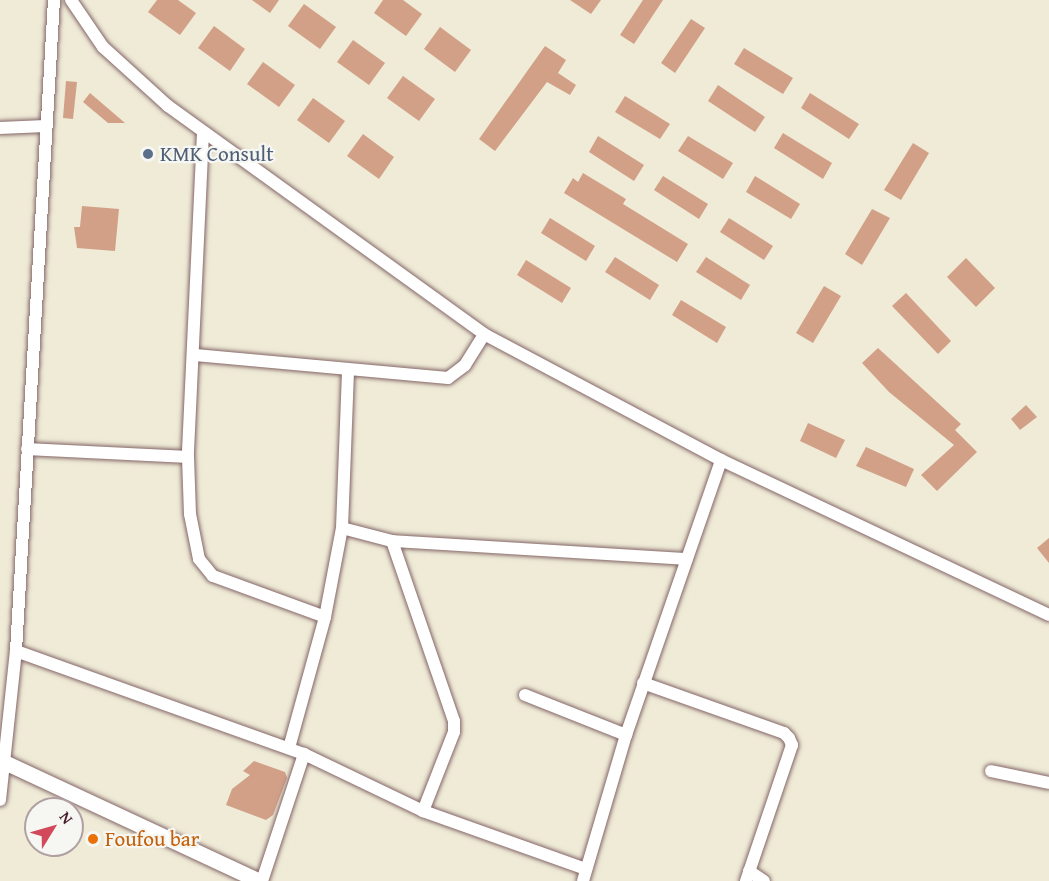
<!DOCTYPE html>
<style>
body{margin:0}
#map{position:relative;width:1049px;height:881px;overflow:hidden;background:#efebd7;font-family:"Gentium Book Plus",serif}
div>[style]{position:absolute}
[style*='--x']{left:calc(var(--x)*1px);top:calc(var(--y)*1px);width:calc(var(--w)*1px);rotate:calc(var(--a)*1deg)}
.building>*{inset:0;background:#d1a087}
.roads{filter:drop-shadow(0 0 2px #846667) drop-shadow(0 0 2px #846667)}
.minor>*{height:12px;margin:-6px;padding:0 6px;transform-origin:6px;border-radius:6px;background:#fff}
.tertiary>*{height:15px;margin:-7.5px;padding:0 7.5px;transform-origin:7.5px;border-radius:7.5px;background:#fff}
.dots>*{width:16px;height:16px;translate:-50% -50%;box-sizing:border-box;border:3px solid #f6f6f2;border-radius:50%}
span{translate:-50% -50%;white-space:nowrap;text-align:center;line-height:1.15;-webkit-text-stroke:4.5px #f6f6f2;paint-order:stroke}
.service-label{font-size:21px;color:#4e5e75}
.left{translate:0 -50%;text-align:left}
.food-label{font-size:21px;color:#c56008}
.north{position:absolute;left:24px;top:797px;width:60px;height:60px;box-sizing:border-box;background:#f6f6f2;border:2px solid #b1a0a2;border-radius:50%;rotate:53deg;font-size:16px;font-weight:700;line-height:24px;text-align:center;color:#4a1f2b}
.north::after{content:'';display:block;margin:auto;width:21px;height:27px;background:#d1495b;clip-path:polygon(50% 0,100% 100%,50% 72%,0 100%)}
</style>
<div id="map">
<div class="building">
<div style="clip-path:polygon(157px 0,178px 0,196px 13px,180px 35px,148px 12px)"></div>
<div style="clip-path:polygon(252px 0,279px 0,270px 13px)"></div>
<div style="clip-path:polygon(383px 0,403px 0,422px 14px,406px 36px,374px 13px)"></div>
<div style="clip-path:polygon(570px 0,601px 0,591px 14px)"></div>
<div style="clip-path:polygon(643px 0,663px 0,634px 44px,620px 35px)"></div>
<div style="clip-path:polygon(304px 4px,336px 27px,320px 49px,288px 26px)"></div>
<div style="clip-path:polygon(691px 19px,705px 28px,675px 73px,661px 63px)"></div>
<div style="clip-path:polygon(214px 26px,245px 49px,230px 71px,198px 48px)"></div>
<div style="clip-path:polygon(440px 27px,471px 50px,455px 72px,424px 49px)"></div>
<div style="clip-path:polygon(353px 40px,385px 63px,369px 85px,337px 62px)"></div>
<div style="clip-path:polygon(545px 46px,566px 60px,558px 73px,576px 85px,570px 95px,547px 82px,495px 151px,479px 139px)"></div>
<div style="clip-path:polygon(744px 48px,793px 78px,783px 94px,734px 64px)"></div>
<div style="clip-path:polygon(263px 62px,295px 85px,279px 107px,247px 84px)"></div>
<div style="clip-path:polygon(403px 76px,435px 99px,419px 121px,387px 98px)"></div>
<div style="clip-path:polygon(66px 81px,77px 82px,73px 119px,63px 118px)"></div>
<div style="clip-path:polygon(718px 85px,765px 117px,755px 132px,708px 101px)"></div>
<div style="clip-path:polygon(90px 93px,125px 123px,108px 123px,83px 102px)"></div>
<div style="clip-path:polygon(810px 93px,859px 124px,849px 139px,801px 108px)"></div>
<div style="clip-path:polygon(625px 96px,670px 124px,660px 139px,615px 112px)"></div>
<div style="clip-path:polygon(313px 98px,345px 121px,329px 143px,297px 120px)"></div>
<div style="clip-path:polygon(783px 133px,832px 163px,823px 179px,774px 148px)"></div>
<div style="clip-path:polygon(363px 134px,394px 157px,379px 179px,347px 156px)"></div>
<div style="clip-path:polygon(598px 136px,644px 165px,634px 181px,589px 152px)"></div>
<div style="clip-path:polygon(688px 136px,733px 163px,723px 179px,678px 151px)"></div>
<div style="clip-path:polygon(913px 143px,929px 153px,901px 200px,884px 190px)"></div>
<div style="clip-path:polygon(583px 173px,626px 199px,623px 204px,688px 244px,677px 262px,564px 193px,573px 178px,578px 182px)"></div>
<div style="clip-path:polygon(663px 176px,708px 204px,699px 219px,654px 190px)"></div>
<div style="clip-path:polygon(755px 176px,800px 204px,791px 219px,746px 192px)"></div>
<div style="clip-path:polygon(82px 206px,119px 209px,115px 251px,77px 248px,74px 227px,80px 227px)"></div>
<div style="clip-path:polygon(872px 209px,890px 218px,862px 265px,845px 254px)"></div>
<div style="clip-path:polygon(550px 218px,595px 246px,586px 261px,541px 233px)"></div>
<div style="clip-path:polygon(729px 218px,773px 246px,764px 260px,720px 232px)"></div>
<div style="clip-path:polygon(615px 257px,659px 285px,650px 300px,605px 272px)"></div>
<div style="clip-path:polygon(706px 257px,750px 285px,741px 300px,696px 272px)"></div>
<div style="clip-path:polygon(966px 258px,995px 288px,976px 307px,947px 277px)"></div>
<div style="clip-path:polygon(526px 260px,571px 288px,562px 303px,517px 275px)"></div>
<div style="clip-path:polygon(824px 286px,841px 296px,813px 343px,796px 333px)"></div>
<div style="clip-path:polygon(906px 293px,951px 341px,938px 354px,892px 306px)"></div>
<div style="clip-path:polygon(681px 300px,726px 327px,717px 343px,672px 315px)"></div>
<div style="clip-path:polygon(878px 348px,961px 424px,955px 430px,977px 452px,937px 491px,921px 475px,954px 445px,889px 392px,862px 363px)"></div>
<div style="clip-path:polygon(1026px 405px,1037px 417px,1020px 430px,1011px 419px)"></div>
<div style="clip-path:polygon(808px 423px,845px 440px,836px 458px,800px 441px)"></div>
<div style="clip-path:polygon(866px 447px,914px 469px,906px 487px,856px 466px)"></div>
<div style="clip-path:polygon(1049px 538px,1049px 563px,1037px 548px)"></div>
<div style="clip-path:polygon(254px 761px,285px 772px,287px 778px,273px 815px,266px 820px,226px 805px,232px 789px,250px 775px,243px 771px)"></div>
</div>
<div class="roads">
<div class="minor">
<div style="--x:71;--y:0;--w:57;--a:55.8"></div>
<div style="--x:103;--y:47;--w:88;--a:42.2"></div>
<div style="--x:168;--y:106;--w:390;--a:35.8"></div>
<div style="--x:484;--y:334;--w:268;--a:28"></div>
<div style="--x:721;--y:460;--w:363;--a:25.3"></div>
<div style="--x:0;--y:128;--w:45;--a:-2.5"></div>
<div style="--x:203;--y:133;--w:324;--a:92.7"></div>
<div style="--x:188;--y:457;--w:57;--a:88"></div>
<div style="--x:190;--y:514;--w:46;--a:78.7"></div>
<div style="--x:199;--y:559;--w:22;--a:51"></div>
<div style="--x:213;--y:576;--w:119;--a:20.1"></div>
<div style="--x:195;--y:355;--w:254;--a:5.2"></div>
<div style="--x:448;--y:378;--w:21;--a:-37"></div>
<div style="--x:465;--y:365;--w:36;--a:-58"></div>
<div style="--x:27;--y:449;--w:161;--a:2.8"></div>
<div style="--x:342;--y:528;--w:52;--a:14.6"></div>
<div style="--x:392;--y:541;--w:190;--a:71"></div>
<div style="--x:454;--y:721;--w:11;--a:90"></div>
<div style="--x:454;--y:732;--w:85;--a:111.4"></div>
<div style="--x:392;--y:541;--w:295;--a:3.5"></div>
<div style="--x:16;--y:651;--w:306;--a:19.7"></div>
<div style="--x:304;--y:754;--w:132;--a:25.6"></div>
<div style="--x:423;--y:811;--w:173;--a:19.6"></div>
<div style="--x:643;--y:683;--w:150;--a:19.5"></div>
<div style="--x:784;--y:733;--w:7;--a:45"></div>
<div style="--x:789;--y:738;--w:8;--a:67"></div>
<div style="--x:792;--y:745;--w:144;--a:108.7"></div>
<div style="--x:525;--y:695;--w:109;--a:21.6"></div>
<div style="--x:289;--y:748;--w:136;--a:-74.6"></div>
<div style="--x:325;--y:617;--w:91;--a:-79.2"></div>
<div style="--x:342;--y:528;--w:157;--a:-87.8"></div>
<div style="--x:991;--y:771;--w:59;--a:11.7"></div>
<div style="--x:0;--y:800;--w:150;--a:-83.9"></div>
<div style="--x:16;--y:651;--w:652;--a:-86.66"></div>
<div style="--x:749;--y:871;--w:18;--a:34"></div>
<div style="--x:262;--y:881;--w:134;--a:-71.7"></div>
<div style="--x:583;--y:881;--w:152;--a:-73.6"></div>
<div style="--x:626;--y:735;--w:291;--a:-70.9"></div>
</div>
<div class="tertiary">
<div style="--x:0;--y:760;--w:286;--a:25"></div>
</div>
</div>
<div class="dots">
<div style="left:148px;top:154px;background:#5c6f8a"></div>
<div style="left:93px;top:839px;background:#e8710a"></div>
</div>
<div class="service-label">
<span class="left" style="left:160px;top:154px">KMK Consult</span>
</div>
<div class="food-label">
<span class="left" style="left:105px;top:839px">Foufou bar</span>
</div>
<div class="north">N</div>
</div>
